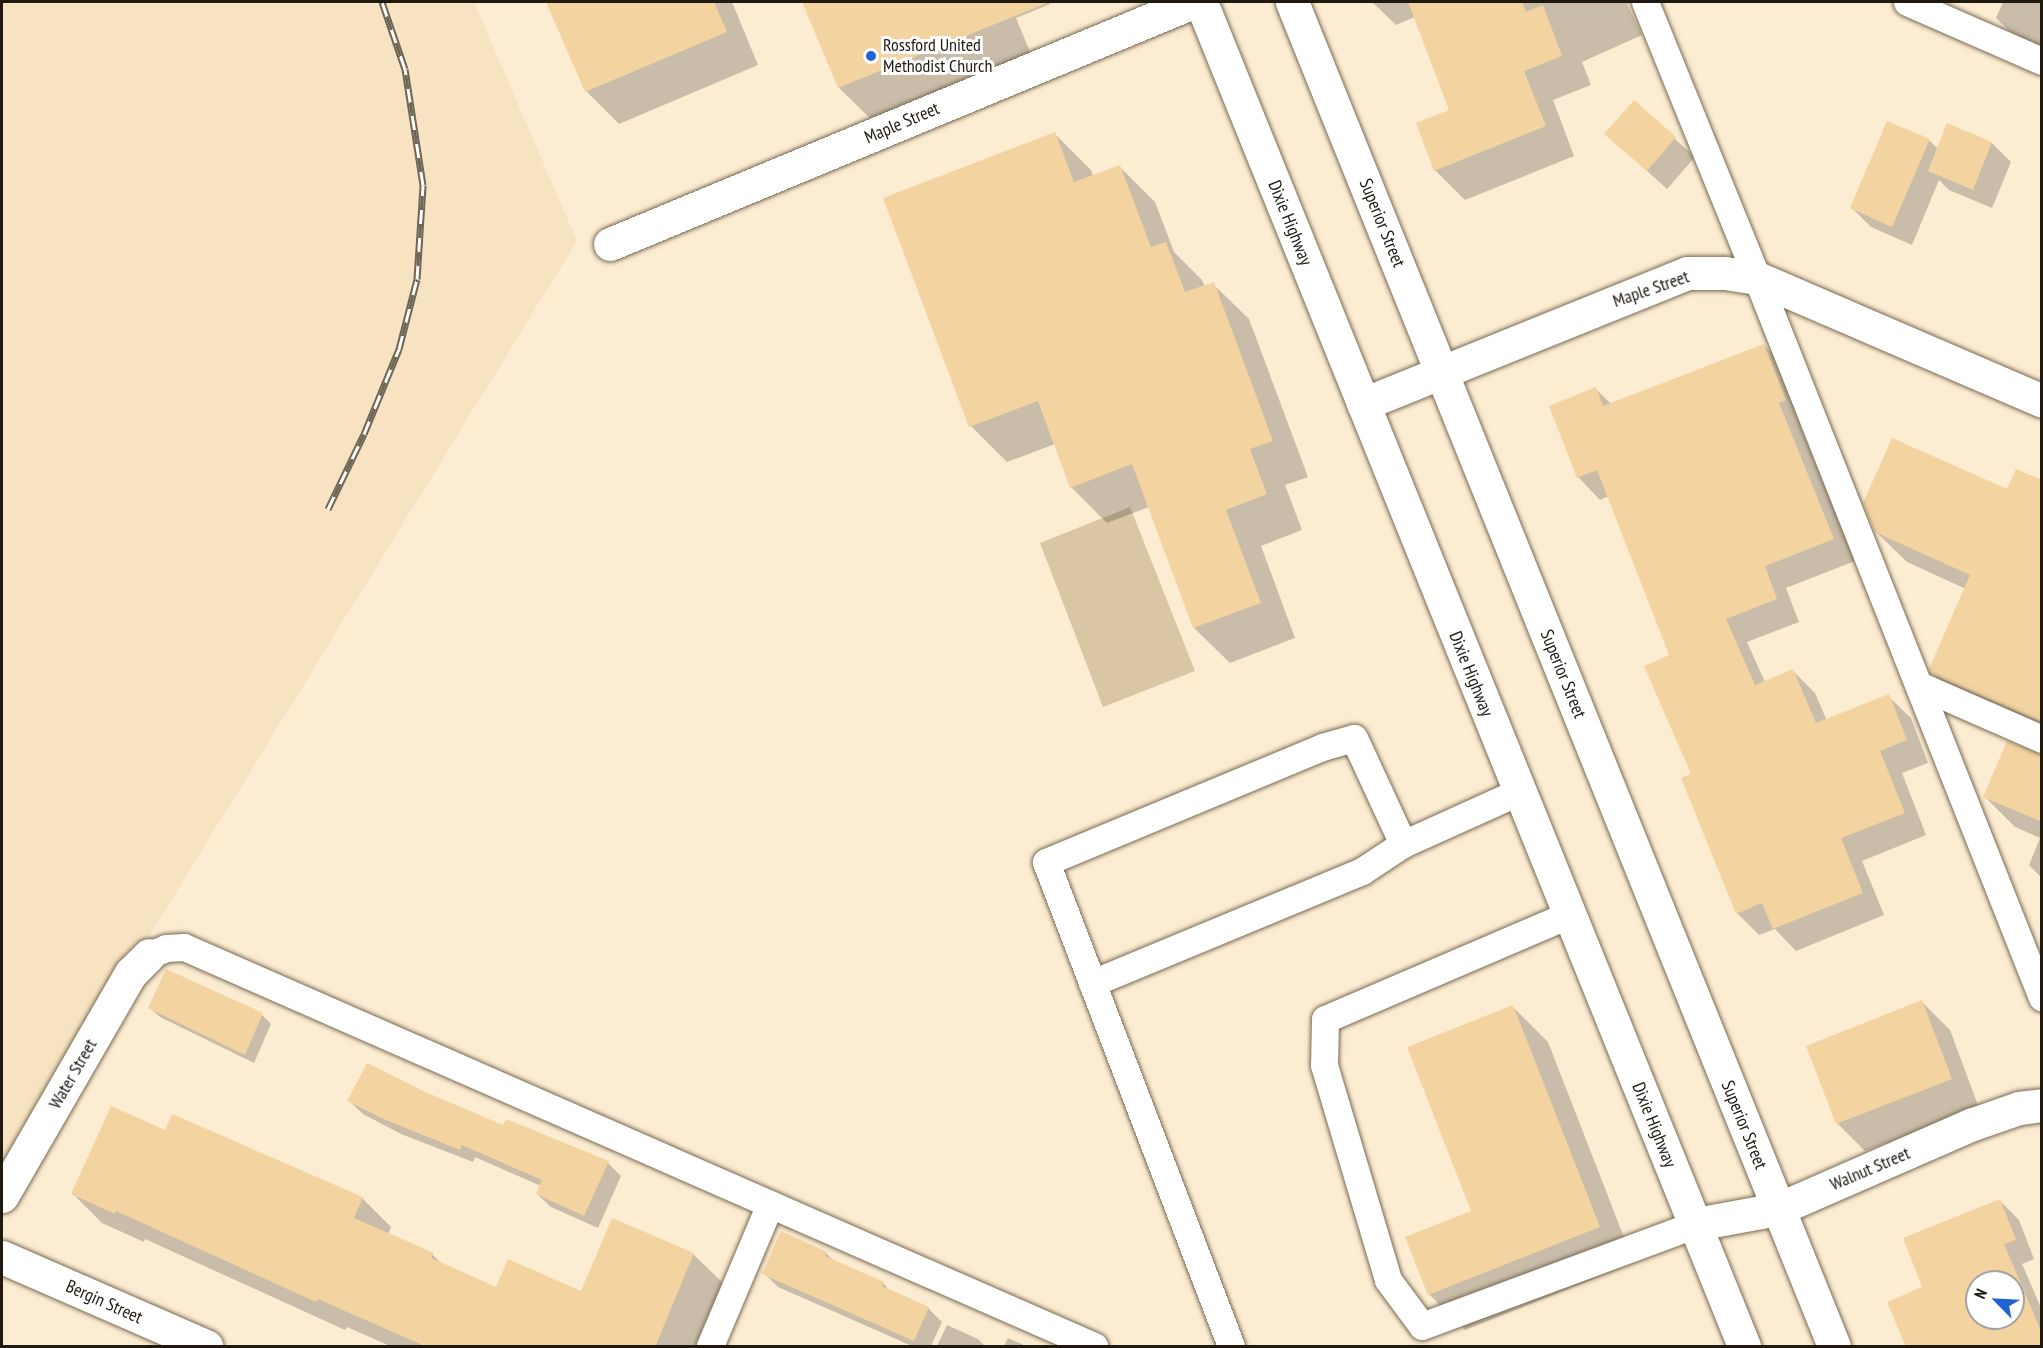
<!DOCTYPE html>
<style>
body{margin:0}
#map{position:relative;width:2043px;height:1348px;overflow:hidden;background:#fcecd2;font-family:"PT Sans Narrow",sans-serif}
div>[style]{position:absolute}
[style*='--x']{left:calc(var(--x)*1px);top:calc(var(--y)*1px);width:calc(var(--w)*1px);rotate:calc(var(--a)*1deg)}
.built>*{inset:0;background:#f7e3c2}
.green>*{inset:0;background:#dac6a4}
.shadow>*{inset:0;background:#0003}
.building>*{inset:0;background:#f3d4a0}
.roads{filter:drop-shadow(0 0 2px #786a53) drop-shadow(0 0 2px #786a53)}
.service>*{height:27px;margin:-13.5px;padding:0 13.5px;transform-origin:13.5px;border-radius:13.5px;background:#fff}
.minor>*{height:33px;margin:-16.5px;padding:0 16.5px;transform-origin:16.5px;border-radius:16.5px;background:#fff}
.secondary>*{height:33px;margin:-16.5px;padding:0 16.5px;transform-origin:16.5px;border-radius:16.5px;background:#fff}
.rail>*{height:7px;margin-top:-3.5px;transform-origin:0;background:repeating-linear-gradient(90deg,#fff 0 14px,#6f6657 0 28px);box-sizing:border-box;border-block:2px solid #6f6657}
.dots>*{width:16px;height:16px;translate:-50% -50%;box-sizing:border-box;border:3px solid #fff;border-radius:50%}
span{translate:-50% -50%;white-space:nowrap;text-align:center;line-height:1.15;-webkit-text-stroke:6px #fff;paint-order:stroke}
.poi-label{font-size:18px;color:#1f1910}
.left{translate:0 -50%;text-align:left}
.street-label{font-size:18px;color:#1f1910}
.frame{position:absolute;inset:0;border:3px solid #1f1910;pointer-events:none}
.north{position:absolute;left:1965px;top:1270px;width:60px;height:60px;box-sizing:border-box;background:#fff;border:2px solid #a5a39f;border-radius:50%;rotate:294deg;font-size:16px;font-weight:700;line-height:24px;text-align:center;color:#1f1910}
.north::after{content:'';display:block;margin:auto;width:21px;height:27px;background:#2164d0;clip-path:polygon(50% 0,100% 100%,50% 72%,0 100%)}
</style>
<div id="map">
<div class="built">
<div style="clip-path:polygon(2px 2px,474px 2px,577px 241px,2px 1175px)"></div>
</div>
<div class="green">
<div style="clip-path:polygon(1130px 507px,1195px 671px,1103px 707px,1040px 543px)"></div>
</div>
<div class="shadow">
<div style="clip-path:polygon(548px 2px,732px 2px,758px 65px,619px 124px,586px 91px)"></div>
<div style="clip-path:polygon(804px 2px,1049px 2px,1050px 4px,1016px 18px,1033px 59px,875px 123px,839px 88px)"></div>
<div style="clip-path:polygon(1372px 2px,1633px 2px,1627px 4px,1642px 35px,1582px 62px,1591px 85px,1553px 100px,1574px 156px,1465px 200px,1435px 170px,1451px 111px,1415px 17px,1396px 25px)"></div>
<div style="clip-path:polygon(2003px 2px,2042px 2px,2042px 49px,2015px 37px,1996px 18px)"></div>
<div style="clip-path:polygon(1634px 102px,1695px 157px,1667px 189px,1606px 134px)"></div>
<div style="clip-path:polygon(1948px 125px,1992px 143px,2011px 162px,1992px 208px,1949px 190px,1939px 180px,1912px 245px,1871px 227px,1852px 208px,1929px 140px,1938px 149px)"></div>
<div style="clip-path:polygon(1055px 134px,1091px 170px,1093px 176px,1119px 166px,1155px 202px,1174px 252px,1202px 280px,1205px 287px,1213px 284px,1249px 319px,1308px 477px,1285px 485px,1302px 530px,1261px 546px,1295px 638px,1230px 663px,1194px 628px,1149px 507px,1107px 523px,1071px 487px,1055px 444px,1007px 462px,971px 426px,885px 199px)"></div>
<div style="clip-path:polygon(1764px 345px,1786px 368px,1807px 423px,1800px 425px,1855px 561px,1786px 588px,1799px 622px,1747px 642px,1765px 682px,1793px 671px,1815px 693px,1827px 721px,1888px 696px,1911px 718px,1928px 763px,1902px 773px,1926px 835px,1862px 861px,1884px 915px,1796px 951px,1775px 929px,1759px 935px,1737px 913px,1693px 774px,1671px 656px,1609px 496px,1600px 500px,1578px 477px,1596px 389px,1611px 404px)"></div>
<div style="clip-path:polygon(2042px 481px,2042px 738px,1962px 703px,1931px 672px,1966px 589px,1907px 562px,1876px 532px)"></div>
<div style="clip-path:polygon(2042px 755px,2042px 878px,2029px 865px,2040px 838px,2015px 827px,1984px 796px)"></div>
<div style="clip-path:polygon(1922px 1002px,1950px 1030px,1979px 1108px,1865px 1151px,1837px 1123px)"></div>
<div style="clip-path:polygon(1512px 1006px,1548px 1042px,1634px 1263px,1465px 1330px,1429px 1294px,1473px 1212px)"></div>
<div style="clip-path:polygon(150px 1008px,262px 1015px,271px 1024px,254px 1063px,160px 1017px)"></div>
<div style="clip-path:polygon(423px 1092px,504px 1127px,608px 1163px,621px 1176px,598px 1228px,551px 1207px,537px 1194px,541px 1186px,475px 1157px,473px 1162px,401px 1134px,363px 1114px,349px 1101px)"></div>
<div style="clip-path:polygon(166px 1132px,362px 1198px,391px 1227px,388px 1235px,433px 1255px,444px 1266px,497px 1289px,581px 1293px,613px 1220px,693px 1254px,723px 1283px,695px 1346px,390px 1346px,347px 1327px,345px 1330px,145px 1239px,144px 1242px,102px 1223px,73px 1194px)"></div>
<div style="clip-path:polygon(evenodd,2000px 1201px,2019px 1220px,2034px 1259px,2022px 1264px,2042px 1310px,2042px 1346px,1907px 1346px,1924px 1287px,2000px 1201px,1977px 1282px,2013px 1282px,2013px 1318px,1977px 1318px,1977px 1282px)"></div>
<div style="clip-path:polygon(826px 1253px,835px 1262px,883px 1283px,891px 1292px,928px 1308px,942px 1322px,931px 1346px,912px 1346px,778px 1287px,764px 1273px)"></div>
<div style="clip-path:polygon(947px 1325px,978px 1339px,985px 1346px,937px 1346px)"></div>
<div style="clip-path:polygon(1008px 1338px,1026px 1346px,1004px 1346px)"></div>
</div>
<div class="building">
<div style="clip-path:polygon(546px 2px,714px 2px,727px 32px,585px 92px)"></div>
<div style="clip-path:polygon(802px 2px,1046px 2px,1047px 3px,838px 88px)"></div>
<div style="clip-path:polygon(1408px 2px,1522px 2px,1526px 12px,1543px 5px,1562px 56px,1524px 71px,1546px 126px,1434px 171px,1416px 123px,1449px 110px)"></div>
<div style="clip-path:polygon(1634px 100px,1676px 137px,1647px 171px,1604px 134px)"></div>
<div style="clip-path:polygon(1887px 121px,1930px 139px,1892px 227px,1850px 208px)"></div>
<div style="clip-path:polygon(1947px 123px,1992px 142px,1973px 190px,1928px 171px)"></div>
<div style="clip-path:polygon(1055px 132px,1074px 182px,1120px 165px,1151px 247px,1166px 242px,1185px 292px,1214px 282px,1273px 441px,1250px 449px,1267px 494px,1226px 510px,1261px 603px,1193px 628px,1132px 464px,1070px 488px,1038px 401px,969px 427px,883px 198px)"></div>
<div style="clip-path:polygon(1764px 344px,1786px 400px,1779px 403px,1834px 539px,1765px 566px,1777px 599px,1726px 619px,1755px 685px,1793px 669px,1816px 723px,1889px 694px,1907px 740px,1880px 751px,1905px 813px,1841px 838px,1863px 893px,1773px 929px,1762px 903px,1736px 914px,1681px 778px,1691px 774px,1644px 666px,1669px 655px,1597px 470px,1577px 478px,1549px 406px,1596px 387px,1603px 406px)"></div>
<div style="clip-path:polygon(1892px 438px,2007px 489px,2016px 469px,2042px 480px,2042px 722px,1930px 673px,1929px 669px,1970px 575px,1875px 532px,1863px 503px)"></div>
<div style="clip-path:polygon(2007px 741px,2042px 754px,2042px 822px,1983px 797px)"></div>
<div style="clip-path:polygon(166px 969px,263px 1013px,245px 1055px,148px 1008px)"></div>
<div style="clip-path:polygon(1922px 1000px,1952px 1079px,1836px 1124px,1806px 1046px)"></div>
<div style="clip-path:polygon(1513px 1005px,1600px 1227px,1428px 1295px,1405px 1237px,1471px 1211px,1407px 1047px)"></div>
<div style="clip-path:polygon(367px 1063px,423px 1091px,503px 1125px,506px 1119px,609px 1161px,584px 1216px,536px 1194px,542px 1180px,462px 1145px,460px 1150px,386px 1120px,347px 1101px)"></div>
<div style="clip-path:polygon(111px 1106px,165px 1130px,172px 1114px,363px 1197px,354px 1218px,434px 1253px,431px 1258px,496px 1287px,508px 1259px,581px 1291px,612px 1218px,694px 1253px,655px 1347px,427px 1347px,318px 1299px,316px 1302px,116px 1211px,115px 1214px,71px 1194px)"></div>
<div style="clip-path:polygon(evenodd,2000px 1199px,2016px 1240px,2004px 1244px,2042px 1333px,2042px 1347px,1906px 1347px,1887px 1302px,1922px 1287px,1903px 1238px,2000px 1199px,1977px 1282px,2013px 1282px,2013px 1318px,1977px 1318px,1977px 1282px)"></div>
<div style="clip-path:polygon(781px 1231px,827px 1252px,825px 1256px,884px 1282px,882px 1286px,929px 1307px,914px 1341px,762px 1274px)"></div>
</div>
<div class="roads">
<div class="service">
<div style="--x:1645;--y:2;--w:298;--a:67.9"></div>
<div style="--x:1757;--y:278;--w:774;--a:68.4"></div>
<div style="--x:1907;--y:2;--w:147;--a:23.6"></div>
<div style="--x:1919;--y:685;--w:134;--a:23.7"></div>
<div style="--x:1568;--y:915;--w:264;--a:156.8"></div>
<div style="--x:1325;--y:1019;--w:46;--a:91.2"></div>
<div style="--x:1324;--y:1065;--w:224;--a:73.4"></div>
<div style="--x:1388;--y:1280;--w:57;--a:53.5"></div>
<div style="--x:1422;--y:1326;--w:292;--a:-20.4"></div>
<div style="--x:149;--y:955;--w:18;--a:-22"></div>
<div style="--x:166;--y:948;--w:18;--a:-3"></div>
<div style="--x:184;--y:947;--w:994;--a:23.68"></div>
<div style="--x:1092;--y:983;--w:292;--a:-22.5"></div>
<div style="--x:1362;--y:871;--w:49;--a:-33.4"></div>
<div style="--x:710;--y:1346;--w:154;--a:-67.1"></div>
<div style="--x:1231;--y:1346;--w:518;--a:-110.92"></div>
<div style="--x:1046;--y:862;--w:299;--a:-22.6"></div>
<div style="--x:1322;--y:747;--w:33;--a:-16"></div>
<div style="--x:1354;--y:738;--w:117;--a:65.2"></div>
<div style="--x:1403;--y:844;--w:126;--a:-24.3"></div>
</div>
<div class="minor">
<div style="--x:610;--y:244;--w:631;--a:-22.54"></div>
<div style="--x:1363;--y:404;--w:350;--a:-22"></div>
<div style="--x:1688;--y:273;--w:37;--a:0"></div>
<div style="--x:1725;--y:273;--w:32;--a:9"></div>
<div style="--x:1757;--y:278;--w:310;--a:23.3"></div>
<div style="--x:2;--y:1196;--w:258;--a:-60"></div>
<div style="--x:131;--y:973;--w:25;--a:-45"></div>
<div style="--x:1696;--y:1224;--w:83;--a:-10.4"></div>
<div style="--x:1778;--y:1209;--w:213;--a:-23.6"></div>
<div style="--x:1973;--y:1124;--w:49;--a:-19.2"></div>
<div style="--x:2019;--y:1108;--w:23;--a:-7"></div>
<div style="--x:2;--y:1257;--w:223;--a:23.6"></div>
</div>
<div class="secondary">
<div style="--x:1201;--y:2;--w:1450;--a:68"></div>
<div style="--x:1292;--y:2;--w:1449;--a:68.04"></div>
</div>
</div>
<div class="rail">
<div style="--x:328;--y:509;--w:83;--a:-64.4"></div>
<div style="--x:364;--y:434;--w:92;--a:-67.6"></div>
<div style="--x:399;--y:349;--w:72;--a:-75.6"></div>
<div style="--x:417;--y:279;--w:94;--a:-86.3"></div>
<div style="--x:423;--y:185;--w:117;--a:-98.8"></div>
<div style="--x:405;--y:69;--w:71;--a:-108.9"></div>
</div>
<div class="dots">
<div style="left:871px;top:56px;background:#2164d0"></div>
</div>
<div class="poi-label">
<span class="left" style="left:883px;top:56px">Rossford United<br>Methodist Church</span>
</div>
<div class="street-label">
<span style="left:902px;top:123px;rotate:-23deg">Maple Street</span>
<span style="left:1290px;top:223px;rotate:68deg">Dixie Highway</span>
<span style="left:1382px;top:223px;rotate:68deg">Superior Street</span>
<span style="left:1651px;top:289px;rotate:-19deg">Maple Street</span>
<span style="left:1471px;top:674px;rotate:68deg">Dixie Highway</span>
<span style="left:1563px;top:674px;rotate:68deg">Superior Street</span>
<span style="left:73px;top:1074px;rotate:-60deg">Water Street</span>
<span style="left:1654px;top:1125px;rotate:68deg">Dixie Highway</span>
<span style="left:1744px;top:1125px;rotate:68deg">Superior Street</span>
<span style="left:1870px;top:1169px;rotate:-23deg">Walnut Street</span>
<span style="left:104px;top:1302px;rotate:24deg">Bergin Street</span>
</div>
<div class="frame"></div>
<div class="north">N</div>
</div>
